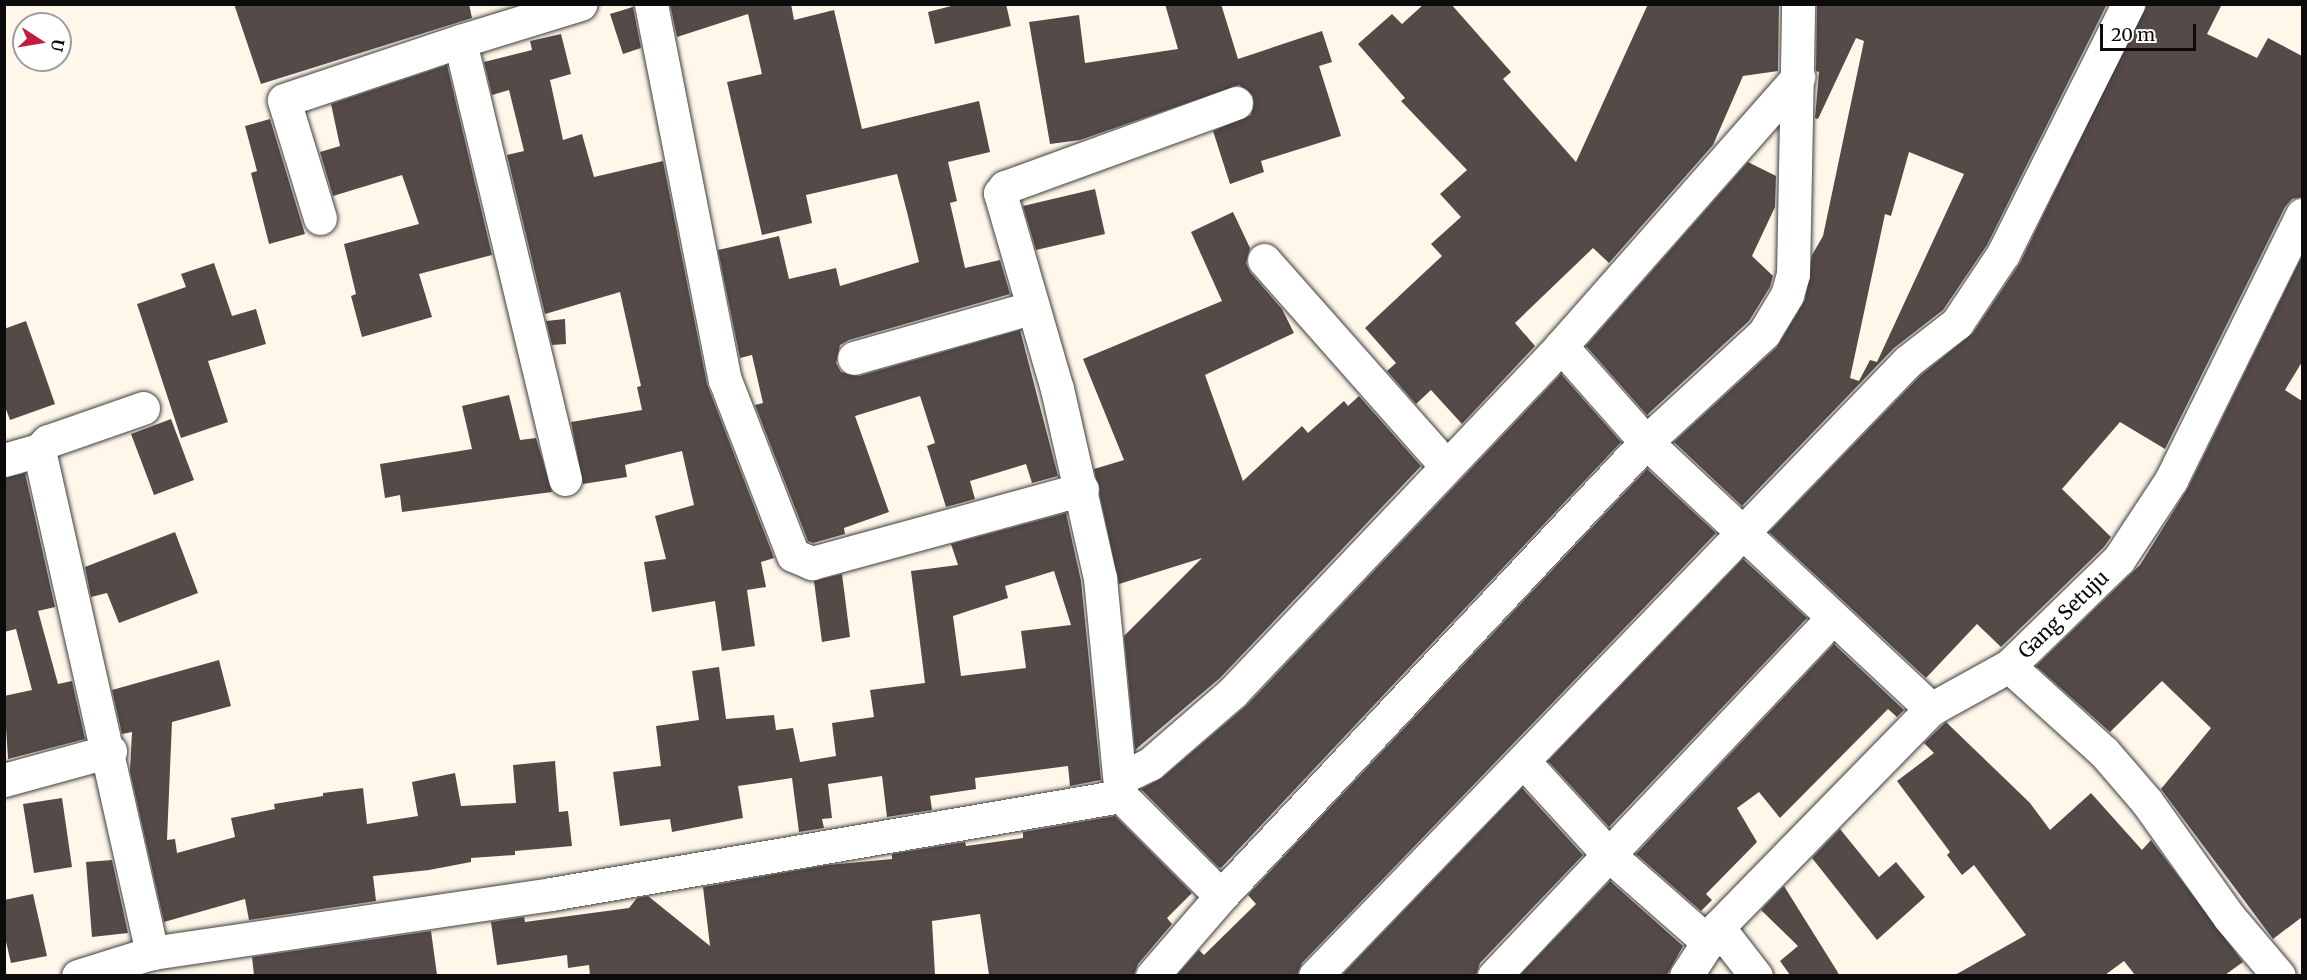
<!DOCTYPE html>
<style>
body{margin:0}
#map{position:relative;width:2307px;height:980px;overflow:hidden;background:#fff7e9;font-family:Merriweather,serif}
div>[style]{position:absolute}
[style*='--x']{left:calc(var(--x)*1px);top:calc(var(--y)*1px);width:calc(var(--w)*1px);rotate:calc(var(--a)*1deg)}
.building>*{inset:0;background:#544a47}
.roads{filter:drop-shadow(0 0 2px #3e3e3e) drop-shadow(0 0 2px #3e3e3e)}
.minor>*{height:33px;margin:-16.5px;padding:0 16.5px;transform-origin:16.5px;border-radius:16.5px;background:#fff}
.tertiary>*{height:33px;margin:-16.5px;padding:0 16.5px;transform-origin:16.5px;border-radius:16.5px;background:#fff}
span{translate:-50% -50%;white-space:nowrap;text-align:center;line-height:1.15;-webkit-text-stroke:6px #fff;paint-order:stroke}
.street-label{font-size:20px;color:#0b0b0b}
.frame{position:absolute;inset:0;border:6px solid #0b0b0b;pointer-events:none}
.north{position:absolute;left:12px;top:12px;width:60px;height:60px;box-sizing:border-box;background:#fff;border:2px solid #9d9d9d;border-radius:50%;rotate:102deg;font-size:16px;font-weight:700;line-height:24px;text-align:center;color:#0b0b0b}
.north::after{content:'';display:block;margin:auto;width:21px;height:27px;background:#c21c40;clip-path:polygon(50% 0,100% 100%,50% 72%,0 100%)}
.scale{position:absolute;left:2100px;top:24px;width:96px;height:27px;box-sizing:border-box;border:3px solid #0b0b0b;border-top:0;padding-left:8px;font-size:18px;line-height:21px;white-space:nowrap;color:#0b0b0b;-webkit-text-stroke:4px #fff;paint-order:stroke}
</style>
<div id="map">
<div class="building">
<div style="clip-path:polygon(234px 4px,469px 4px,472px 18px,261px 84px)"></div>
<div style="clip-path:polygon(670px 4px,791px 4px,794px 20px,834px 10px,862px 129px,979px 101px,990px 152px,948px 162px,957px 201px,950px 203px,965px 268px,1000px 260px,1010px 294px,849px 340px,840px 345px,836px 363px,841px 372px,859px 376px,1020px 330px,1058px 476px,1032px 483px,1026px 464px,970px 481px,975px 499px,946px 507px,927px 446px,935px 443px,920px 396px,855px 416px,889px 512px,844px 528px,845px 534px,813px 543px,808px 541px,755px 405px,763px 403px,752px 355px,740px 358px,718px 250px,779px 236px,789px 279px,836px 268px,840px 286px,919px 262px,907px 212px,897px 174px,806px 195px,812px 223px,762px 235px,727px 82px,762px 74px,748px 14px,677px 37px)"></div>
<div style="clip-path:polygon(959px 4px,1006px 4px,1011px 26px,935px 44px,928px 12px)"></div>
<div style="clip-path:polygon(1165px 4px,1221px 4px,1238px 59px,1322px 31px,1332px 62px,1319px 66px,1341px 136px,1261px 161px,1264px 172px,1230px 184px,1213px 131px,1251px 115px,1253px 96px,1239px 85px,1080px 140px,1050px 144px,1029px 22px,1079px 15px,1085px 63px,1178px 49px)"></div>
<div style="clip-path:polygon(1424px 4px,1451px 4px,1511px 72px,1503px 79px,1576px 162px,1648px 4px,1779px 4px,1778px 71px,1743px 76px,1713px 145px,1609px 263px,1593px 248px,1515px 323px,1535px 346px,1462px 424px,1431px 390px,1416px 404px,1387px 371px,1396px 363px,1365px 328px,1442px 256px,1431px 244px,1461px 217px,1440px 194px,1467px 170px,1401px 101px,1405px 98px,1358px 44px,1392px 14px,1402px 24px)"></div>
<div style="clip-path:polygon(evenodd,1817px 4px,2107px 4px,1987px 245px,1943px 310px,1894px 348px,1742px 506px,1674px 442px,1777px 347px,1805px 300px,1812px 255px,1823px 236px,1864px 41px,1856px 38px,1818px 119px,1815px 118px,1819px 72px,1816px 71px,1817px 4px,1909px 152px,1964px 174px,1877px 362px,1870px 360px,1859px 381px,1850px 378px,1885px 214px,1891px 216px,1909px 152px)"></div>
<div style="clip-path:polygon(2146px 4px,2222px 4px,2207px 34px,2257px 58px,2268px 38px,2302px 56px,2302px 197px,2292px 199px,2285px 207px,2165px 449px,2120px 422px,2062px 489px,2111px 537px,2104px 547px,2001px 647px,1977px 624px,1926px 678px,1769px 532px,1921px 375px,1973px 333px,2020px 263px)"></div>
<div style="clip-path:polygon(633px 7px,641px 48px,623px 54px,610px 14px)"></div>
<div style="clip-path:polygon(561px 34px,571px 74px,550px 80px,563px 140px,582px 134px,594px 177px,663px 161px,707px 384px,774px 558px,761px 562px,766px 587px,747px 590px,755px 646px,722px 651px,715px 601px,652px 612px,644px 562px,666px 559px,655px 516px,694px 505px,682px 451px,625px 465px,627px 477px,583px 484px,571px 422px,642px 410px,637px 387px,641px 386px,620px 292px,545px 314px,507px 155px,524px 151px,509px 90px,492px 95px,484px 62px,532px 50px,530px 41px)"></div>
<div style="clip-path:polygon(447px 65px,492px 255px,419px 274px,432px 317px,362px 337px,351px 296px,356px 294px,344px 244px,419px 224px,402px 175px,333px 196px,320px 152px,340px 146px,331px 104px)"></div>
<div style="clip-path:polygon(270px 119px,305px 234px,269px 244px,251px 173px,257px 171px,245px 126px)"></div>
<div style="clip-path:polygon(1748px 162px,1776px 176px,1775px 207px,1752px 256px,1773px 276px,1770px 287px,1749px 321px,1647px 415px,1586px 346px)"></div>
<div style="clip-path:polygon(1095px 189px,1105px 234px,1036px 250px,1023px 206px)"></div>
<div style="clip-path:polygon(1233px 212px,1250px 248px,1246px 263px,1250px 272px,1282px 309px,1294px 333px,1205px 375px,1243px 481px,1302px 426px,1308px 433px,1344px 401px,1348px 406px,1359px 396px,1421px 466px,1220px 678px,1135px 750px,1124px 636px,1202px 558px,1119px 584px,1094px 469px,1124px 460px,1083px 359px,1222px 301px,1191px 232px)"></div>
<div style="clip-path:polygon(2302px 256px,2302px 362px,2285px 390px,2302px 401px,2302px 917px,2273px 939px,2161px 789px,2211px 728px,2162px 681px,2110px 732px,2036px 666px,2140px 565px,2188px 488px)"></div>
<div style="clip-path:polygon(214px 263px,232px 316px,256px 309px,266px 344px,208px 361px,228px 422px,181px 438px,137px 304px,186px 287px,181px 274px)"></div>
<div style="clip-path:polygon(565px 319px,566px 344px,552px 345px,546px 321px)"></div>
<div style="clip-path:polygon(26px 321px,55px 404px,10px 420px,4px 404px,4px 329px)"></div>
<div style="clip-path:polygon(1561px 374px,1621px 442px,1221px 868px,1218px 867px,1141px 789px,1162px 778px,1247px 705px)"></div>
<div style="clip-path:polygon(509px 395px,520px 440px,536px 438px,552px 492px,402px 512px,400px 495px,385px 498px,380px 464px,472px 449px,462px 406px)"></div>
<div style="clip-path:polygon(171px 419px,194px 480px,154px 495px,131px 434px)"></div>
<div style="clip-path:polygon(1647px 469px,1716px 533px,1302px 963px,1297px 975px,1177px 975px,1199px 950px,1204px 955px,1256px 904px,1248px 895px)"></div>
<div style="clip-path:polygon(25px 473px,55px 607px,38px 611px,58px 684px,72px 681px,85px 739px,8px 759px,4px 696px,32px 690px,16px 629px,4px 632px,4px 478px)"></div>
<div style="clip-path:polygon(evenodd,1066px 513px,1081px 581px,1101px 780px,1070px 786px,1068px 766px,975px 778px,976px 789px,930px 796px,932px 810px,887px 817px,882px 776px,828px 784px,832px 818px,822px 819px,824px 828px,799px 832px,792px 778px,738px 786px,743px 818px,672px 832px,670px 819px,620px 826px,613px 772px,661px 766px,656px 726px,699px 720px,692px 671px,719px 667px,726px 719px,774px 715px,776px 730px,793px 728px,800px 762px,836px 756px,832px 723px,874px 717px,870px 690px,925px 683px,911px 571px,958px 565px,951px 544px,1066px 513px,1054px 571px,1071px 625px,1021px 631px,1026px 668px,961px 676px,953px 616px,1008px 598px,1005px 586px,1054px 571px)"></div>
<div style="clip-path:polygon(175px 532px,198px 593px,119px 623px,107px 593px,91px 597px,85px 567px)"></div>
<div style="clip-path:polygon(1743px 559px,1807px 618px,1609px 827px,1548px 761px)"></div>
<div style="clip-path:polygon(842px 574px,850px 637px,822px 642px,814px 581px)"></div>
<div style="clip-path:polygon(1834px 644px,1904px 710px,1897px 717px,1888px 709px,1780px 818px,1759px 792px,1737px 808px,1757px 842px,1706px 894px,1712px 900px,1701px 911px,1636px 854px)"></div>
<div style="clip-path:polygon(219px 660px,231px 706px,172px 722px,167px 840px,175px 839px,177px 853px,235px 837px,231px 818px,275px 809px,274px 804px,323px 796px,323px 793px,363px 788px,367px 824px,418px 816px,412px 782px,455px 773px,461px 806px,516px 803px,513px 765px,555px 761px,559px 812px,568px 811px,572px 846px,515px 851px,515px 855px,471px 858px,471px 862px,429px 870px,373px 876px,376px 901px,249px 920px,245px 899px,164px 922px,130px 771px,132px 732px,122px 734px,112px 690px)"></div>
<div style="clip-path:polygon(1946px 722px,2030px 803px,2050px 830px,2091px 793px,2142px 850px,2151px 840px,2243px 962px,2225px 975px,2135px 975px,2124px 961px,2105px 975px,1955px 975px,2026px 935px,1974px 865px,1962px 875px,1947px 855px,1950px 852px,1897px 781px,1934px 753px,1924px 743px)"></div>
<div style="clip-path:polygon(1522px 788px,1583px 855px,1480px 963px,1476px 975px,1342px 975px)"></div>
<div style="clip-path:polygon(62px 798px,72px 867px,34px 873px,23px 804px)"></div>
<div style="clip-path:polygon(1115px 816px,1192px 893px,1167px 918px,1172px 924px,1138px 964px,1134px 975px,989px 975px,980px 914px,932px 921px,935px 975px,590px 975px,589px 965px,568px 968px,567px 955px,497px 965px,491px 922px,524px 917px,525px 922px,629px 908px,637px 898px,648px 896px,710px 946px,703px 887px,828px 865px,892px 859px,892px 854px,965px 842px,966px 846px,1023px 838px,1023px 832px)"></div>
<div style="clip-path:polygon(1840px 829px,1879px 877px,1896px 862px,1925px 897px,1877px 940px,1812px 858px)"></div>
<div style="clip-path:polygon(112px 860px,128px 933px,92px 937px,86px 862px)"></div>
<div style="clip-path:polygon(1610px 881px,1683px 946px,1667px 975px,1520px 975px)"></div>
<div style="clip-path:polygon(1784px 886px,1837px 971px,1839px 975px,1790px 975px,1780px 961px,1798px 946px,1761px 910px)"></div>
<div style="clip-path:polygon(33px 894px,47px 956px,11px 963px,4px 933px,4px 900px)"></div>
<div style="clip-path:polygon(431px 931px,437px 975px,254px 975px,252px 957px)"></div>
</div>
<div class="roads">
<div class="minor">
<div style="--x:651;--y:4;--w:383;--a:78.9"></div>
<div style="--x:725;--y:380;--w:188;--a:68.8"></div>
<div style="--x:793;--y:555;--w:21;--a:23"></div>
<div style="--x:812;--y:563;--w:280;--a:-15.3"></div>
<div style="--x:320;--y:218;--w:123;--a:-107"></div>
<div style="--x:284;--y:100;--w:186;--a:-18.5"></div>
<div style="--x:1264;--y:260;--w:275;--a:48.5"></div>
<div style="--x:1561;--y:346;--w:128;--a:48.5"></div>
<div style="--x:1646;--y:442;--w:391;--a:43.1"></div>
<div style="--x:854;--y:358;--w:184;--a:-15.8"></div>
<div style="--x:143;--y:408;--w:101;--a:160.8"></div>
<div style="--x:48;--y:441;--w:13;--a:135"></div>
<div style="--x:39;--y:450;--w:516;--a:77.34"></div>
<div style="--x:4;--y:460;--w:36;--a:-16"></div>
<div style="--x:565;--y:479;--w:450;--a:-103.5"></div>
<div style="--x:460;--y:41;--w:126;--a:-17.1"></div>
<div style="--x:2009;--y:666;--w:128;--a:42.2"></div>
<div style="--x:2104;--y:752;--w:66;--a:49.3"></div>
<div style="--x:2147;--y:802;--w:141;--a:54.5"></div>
<div style="--x:2229;--y:917;--w:77;--a:49.7"></div>
<div style="--x:1523;--y:761;--w:127;--a:47.5"></div>
<div style="--x:1609;--y:855;--w:133;--a:41.3"></div>
<div style="--x:1121;--y:778;--w:32;--a:-26"></div>
<div style="--x:1150;--y:764;--w:110;--a:-40.9"></div>
<div style="--x:1233;--y:692;--w:477;--a:-46.5"></div>
<div style="--x:1561;--y:346;--w:359;--a:-48.6"></div>
<div style="--x:4;--y:780;--w:110;--a:-15.3"></div>
<div style="--x:1121;--y:796;--w:141;--a:45"></div>
<div style="--x:1718;--y:927;--w:305;--a:-45.7"></div>
<div style="--x:1931;--y:709;--w:89;--a:-28.9"></div>
<div style="--x:2009;--y:666;--w:153;--a:-44.2"></div>
<div style="--x:2119;--y:559;--w:95;--a:-56.6"></div>
<div style="--x:2171;--y:480;--w:296;--a:-63.7"></div>
<div style="--x:78;--y:976;--w:77;--a:-17.3"></div>
<div style="--x:152;--y:953;--w:403;--a:-8.4"></div>
<div style="--x:551;--y:894;--w:578;--a:-9.76"></div>
<div style="--x:1121;--y:796;--w:219;--a:-95.5"></div>
<div style="--x:1100;--y:578;--w:194;--a:-102.8"></div>
<div style="--x:1057;--y:389;--w:204;--a:-106.2"></div>
<div style="--x:1000;--y:193;--w:8;--a:-50"></div>
<div style="--x:1005;--y:187;--w:246;--a:-20"></div>
<div style="--x:1152;--y:976;--w:106;--a:-49.2"></div>
<div style="--x:1221;--y:896;--w:622;--a:-46.89"></div>
<div style="--x:1646;--y:442;--w:161;--a:-42.7"></div>
<div style="--x:1764;--y:333;--w:44;--a:-58.8"></div>
<div style="--x:1787;--y:295;--w:22;--a:-74"></div>
<div style="--x:1793;--y:274;--w:270;--a:-88.9"></div>
<div style="--x:1315;--y:976;--w:854;--a:-46.04"></div>
<div style="--x:1908;--y:361;--w:62;--a:-37.8"></div>
<div style="--x:1957;--y:323;--w:83;--a:-56.3"></div>
<div style="--x:2003;--y:254;--w:280;--a:-63.4"></div>
<div style="--x:1494;--y:976;--w:492;--a:-46.6"></div>
</div>
<div class="tertiary">
<div style="--x:1686;--y:976;--w:59;--a:-56.9"></div>
<div style="--x:1718;--y:927;--w:62;--a:52.2"></div>
</div>
</div>
<div class="street-label">
<span style="left:2063px;top:614px;rotate:-44deg">Gang Setuju</span>
</div>
<div class="frame"></div>
<div class="north">U</div>
<div class="scale">20 m</div>
</div>
